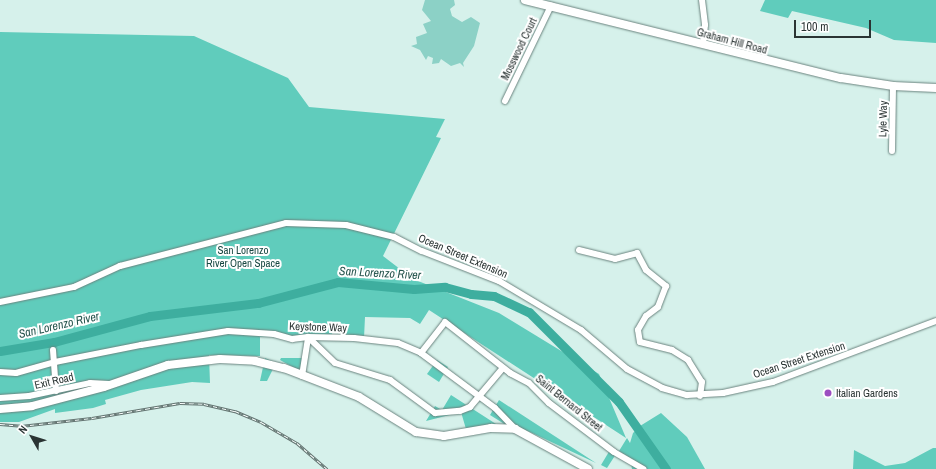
<!DOCTYPE html>
<style>
body{margin:0}
#map{position:relative;width:936px;height:469px;overflow:hidden;background:#d6f1eb;font-family:"Archivo Narrow",sans-serif}
div>[style]{position:absolute}
[style*='--x']{left:calc(var(--x)*1px);top:calc(var(--y)*1px);width:calc(var(--w)*1px);rotate:calc(var(--a)*1deg)}
.green>*{inset:0;background:#8cd1c6}
.forest>*{inset:0;background:#60ccbc}
.river>*{height:9px;margin:-4.5px;padding:0 4.5px;transform-origin:4.5px;border-radius:4.5px;background:#3eae9f}
.roads{filter:drop-shadow(0 0 1px #6a837e) drop-shadow(0 0 1px #6a837e)}
.minor>*{height:6px;margin:-3px;padding:0 3px;transform-origin:3px;border-radius:3px;background:#fff}
.secondary>*{height:8px;margin:-4px;padding:0 4px;transform-origin:4px;border-radius:4px;background:#fff}
.rail>*{height:3px;margin-top:-1.5px;transform-origin:0;background:repeating-linear-gradient(90deg,#fff 0 4.5px,#637370 0 9px);box-sizing:border-box;border-block:1px solid #637370}
.dots>*{width:11px;height:11px;translate:-50% -50%;box-sizing:border-box;border:2px solid #fff;border-radius:50%}
span{translate:-50% -50%;white-space:nowrap;text-align:center;line-height:1.15;-webkit-text-stroke:4px #fff;paint-order:stroke}
.street-label{font-size:11px;color:#2a3433}
.park-label{font-size:11px;color:#194943}
.poi-label{font-size:11px;color:#2a3433}
.left{translate:0 -50%;text-align:left}
.water-label{font-size:12px;color:#25544d;font-style:italic}
.north{position:absolute;left:12px;top:417px;width:40px;height:40px;-webkit-text-stroke:3px #fff;paint-order:stroke;rotate:309deg;font-size:11px;font-weight:700;line-height:16px;text-align:center;color:#2a3433}
.north::after{content:'';display:block;margin:auto;width:14px;height:18px;background:#2a3433;clip-path:polygon(50% 0,100% 100%,50% 72%,0 100%)}
.scale{position:absolute;left:794px;top:20px;width:77px;height:18px;box-sizing:border-box;border:2px solid #2a3433;border-top:0;padding-left:5px;font-size:12px;line-height:14px;white-space:nowrap;color:#2a3433;-webkit-text-stroke:3px #fff;paint-order:stroke}
</style>
<div id="map">
<div class="green">
<div style="clip-path:polygon(425px 0,454px 0,455px 5px,450px 9px,452px 16px,462px 22px,471px 17px,480px 23px,474px 46px,463px 63px,464px 67px,460px 63px,451px 66px,441px 59px,439px 63px,432px 64px,433px 58px,428px 56px,426px 60px,420px 50px,411px 46px,417px 44px,416px 37px,427px 33px,423px 24px,431px 21px,422px 10px)"></div>
</div>
<div class="forest">
<div style="clip-path:polygon(765px 0,936px 0,936px 43px,894px 40px,866px 28px,792px 11px,788px 18px,760px 11px)"></div>
<div style="clip-path:polygon(0 32px,194px 36px,288px 78px,309px 107px,445px 119px,436px 137px,441px 138px,383px 256px,413px 279px,499px 313px,599px 374px,626px 438px,429px 310px,420px 324px,410px 318px,365px 317px,364px 338px,341px 337px,341px 322px,332px 322px,332px 337px,260px 337px,260px 356px,209px 355px,210px 383px,192px 382px,141px 390px,105px 400px,106px 404px,93px 408px,55px 413px,55px 409px,19px 422px,0 422px)"></div>
<div style="clip-path:polygon(265px 358px,276px 363px,267px 381px,260px 381px)"></div>
<div style="clip-path:polygon(281px 358px,303px 358px,300px 371px,280px 360px)"></div>
<div style="clip-path:polygon(437px 360px,448px 367px,439px 382px,427px 374px)"></div>
<div style="clip-path:polygon(451px 395px,496px 424px,466px 429px,461px 412px,426px 421px,435px 406px,442px 410px)"></div>
<div style="clip-path:polygon(499px 400px,596px 463px,530px 432px,506px 425px,490px 415px)"></div>
<div style="clip-path:polygon(661px 413px,687px 437px,705px 469px,632px 469px,630px 458px,619px 451px,627px 438px,630px 443px,633px 433px,640px 426px)"></div>
<div style="clip-path:polygon(933px 448px,936px 448px,936px 469px,853px 469px,854px 450px,885px 466px,905px 463px)"></div>
<div style="clip-path:polygon(610px 450px,616px 454px,607px 468px,601px 465px)"></div>
</div>
<div class="river">
<div style="--x:0;--y:351;--w:55;--a:-9.5"></div>
<div style="--x:54;--y:342;--w:99;--a:-15.2"></div>
<div style="--x:150;--y:316;--w:109;--a:-6.9"></div>
<div style="--x:258;--y:303;--w:83;--a:-14.7"></div>
<div style="--x:338;--y:282;--w:76;--a:5.3"></div>
<div style="--x:414;--y:289;--w:31;--a:-4"></div>
<div style="--x:445;--y:287;--w:27;--a:15"></div>
<div style="--x:471;--y:294;--w:23;--a:5"></div>
<div style="--x:494;--y:296;--w:38;--a:25"></div>
<div style="--x:529;--y:312;--w:127;--a:45"></div>
<div style="--x:619;--y:402;--w:82;--a:55"></div>
</div>
<div class="roads">
<div class="minor">
<div style="--x:702;--y:0;--w:25;--a:83"></div>
<div style="--x:705;--y:25;--w:19;--a:96"></div>
<div style="--x:505;--y:101;--w:106;--a:-64.2"></div>
<div style="--x:892;--y:151;--w:65;--a:-89.1"></div>
<div style="--x:579;--y:250;--w:37;--a:14"></div>
<div style="--x:615;--y:259;--w:23;--a:-15"></div>
<div style="--x:637;--y:253;--w:19;--a:62"></div>
<div style="--x:646;--y:270;--w:26;--a:39"></div>
<div style="--x:666;--y:286;--w:22;--a:111"></div>
<div style="--x:658;--y:307;--w:15;--a:143"></div>
<div style="--x:646;--y:316;--w:16;--a:120"></div>
<div style="--x:638;--y:330;--w:12;--a:81"></div>
<div style="--x:640;--y:342;--w:33;--a:14"></div>
<div style="--x:672;--y:350;--w:19;--a:32"></div>
<div style="--x:688;--y:360;--w:26;--a:58"></div>
<div style="--x:702;--y:382;--w:14;--a:98"></div>
<div style="--x:0;--y:302;--w:76;--a:-11.5"></div>
<div style="--x:74;--y:287;--w:51;--a:-24.5"></div>
<div style="--x:120;--y:266;--w:171;--a:-14.5"></div>
<div style="--x:286;--y:223;--w:60;--a:1.9"></div>
<div style="--x:346;--y:225;--w:49;--a:14"></div>
<div style="--x:394;--y:237;--w:31;--a:27"></div>
<div style="--x:422;--y:251;--w:83;--a:21.3"></div>
<div style="--x:499;--y:281;--w:96;--a:30.9"></div>
<div style="--x:581;--y:330;--w:60;--a:40.3"></div>
<div style="--x:627;--y:369;--w:40;--a:28"></div>
<div style="--x:662;--y:388;--w:26;--a:16"></div>
<div style="--x:687;--y:395;--w:36;--a:-3"></div>
<div style="--x:723;--y:393;--w:51;--a:-12.4"></div>
<div style="--x:773;--y:382;--w:174;--a:-20.5"></div>
<div style="--x:308;--y:337;--w:37;--a:44"></div>
<div style="--x:335;--y:363;--w:58;--a:17.2"></div>
<div style="--x:390;--y:380;--w:56;--a:36.3"></div>
<div style="--x:435;--y:413;--w:25;--a:-5"></div>
<div style="--x:460;--y:411;--w:11;--a:-22"></div>
<div style="--x:470;--y:407;--w:51;--a:-49.8"></div>
<div style="--x:53;--y:350;--w:41;--a:85.8"></div>
<div style="--x:421;--y:353;--w:39;--a:-52"></div>
<div style="--x:445;--y:322;--w:83;--a:38.1"></div>
<div style="--x:510;--y:373;--w:21;--a:28"></div>
<div style="--x:529;--y:383;--w:28;--a:45"></div>
<div style="--x:549;--y:403;--w:81;--a:37"></div>
<div style="--x:614;--y:452;--w:34;--a:30"></div>
<div style="--x:0;--y:372;--w:16;--a:4"></div>
<div style="--x:16;--y:373;--w:41;--a:-15.8"></div>
<div style="--x:55;--y:362;--w:88;--a:-11.2"></div>
<div style="--x:141;--y:345;--w:88;--a:-9.1"></div>
<div style="--x:228;--y:331;--w:46;--a:3.7"></div>
<div style="--x:274;--y:334;--w:19;--a:16"></div>
<div style="--x:292;--y:339;--w:16;--a:-7"></div>
<div style="--x:308;--y:337;--w:46;--a:1.2"></div>
<div style="--x:354;--y:338;--w:44;--a:6.5"></div>
<div style="--x:398;--y:343;--w:25;--a:23"></div>
<div style="--x:421;--y:353;--w:92;--a:36.6"></div>
<div style="--x:495;--y:408;--w:29;--a:46"></div>
<div style="--x:302;--y:376;--w:39;--a:-81"></div>
<div style="--x:0;--y:398;--w:29;--a:-4"></div>
<div style="--x:29;--y:396;--w:62;--a:-12"></div>
<div style="--x:90;--y:383;--w:19;--a:3"></div>
</div>
<div class="secondary">
<div style="--x:525;--y:0;--w:325;--a:13.9"></div>
<div style="--x:841;--y:78;--w:53;--a:8.7"></div>
<div style="--x:893;--y:86;--w:43;--a:2.7"></div>
<div style="--x:0;--y:409;--w:32;--a:-5"></div>
<div style="--x:32;--y:406;--w:74;--a:-14.8"></div>
<div style="--x:104;--y:387;--w:68;--a:-19"></div>
<div style="--x:168;--y:365;--w:52;--a:-6.6"></div>
<div style="--x:220;--y:359;--w:35;--a:3"></div>
<div style="--x:255;--y:361;--w:30;--a:14"></div>
<div style="--x:284;--y:368;--w:80;--a:21.1"></div>
<div style="--x:359;--y:397;--w:67;--a:31.6"></div>
<div style="--x:416;--y:432;--w:28;--a:8"></div>
<div style="--x:444;--y:436;--w:48;--a:-9.7"></div>
<div style="--x:491;--y:428;--w:24;--a:2"></div>
<div style="--x:515;--y:429;--w:83;--a:28.7"></div>
</div>
</div>
<div class="rail">
<div style="--x:0;--y:424;--w:21;--a:5"></div>
<div style="--x:21;--y:426;--w:71;--a:-6.4"></div>
<div style="--x:92;--y:418;--w:89;--a:-9.7"></div>
<div style="--x:180;--y:403;--w:24;--a:2"></div>
<div style="--x:204;--y:404;--w:32;--a:13"></div>
<div style="--x:235;--y:411;--w:28;--a:23"></div>
<div style="--x:261;--y:422;--w:42;--a:30.3"></div>
<div style="--x:297;--y:443;--w:40;--a:41"></div>
</div>
<div class="dots">
<div style="left:828px;top:393px;background:#9c4fc1"></div>
</div>
<div class="street-label">
<span style="left:732px;top:41px;rotate:15deg">Graham Hill Road</span>
<span style="left:519px;top:49px;rotate:-64deg">Mosswood Court</span>
<span style="left:883px;top:119px;rotate:-89deg">Lyle Way</span>
<span style="left:463px;top:256px;rotate:23deg">Ocean Street Extension</span>
<span style="left:318px;top:327px;rotate:2deg">Keystone Way</span>
<span style="left:799px;top:360px;rotate:-18deg">Ocean Street Extension</span>
<span style="left:54px;top:381px;rotate:-13deg">Exit Road</span>
<span style="left:569px;top:403px;rotate:39deg">Saint Bernard Street</span>
</div>
<div class="park-label">
<span style="left:243px;top:257px">San Lorenzo<br>River Open Space</span>
</div>
<div class="poi-label">
<span class="left" style="left:836px;top:393px">Italian Gardens</span>
</div>
<div class="water-label">
<span style="left:380px;top:274px;rotate:3deg">San Lorenzo River</span>
<span style="left:59px;top:326px;rotate:-13deg">San Lorenzo River</span>
</div>
<div class="north">N</div>
<div class="scale">100 m</div>
</div>
